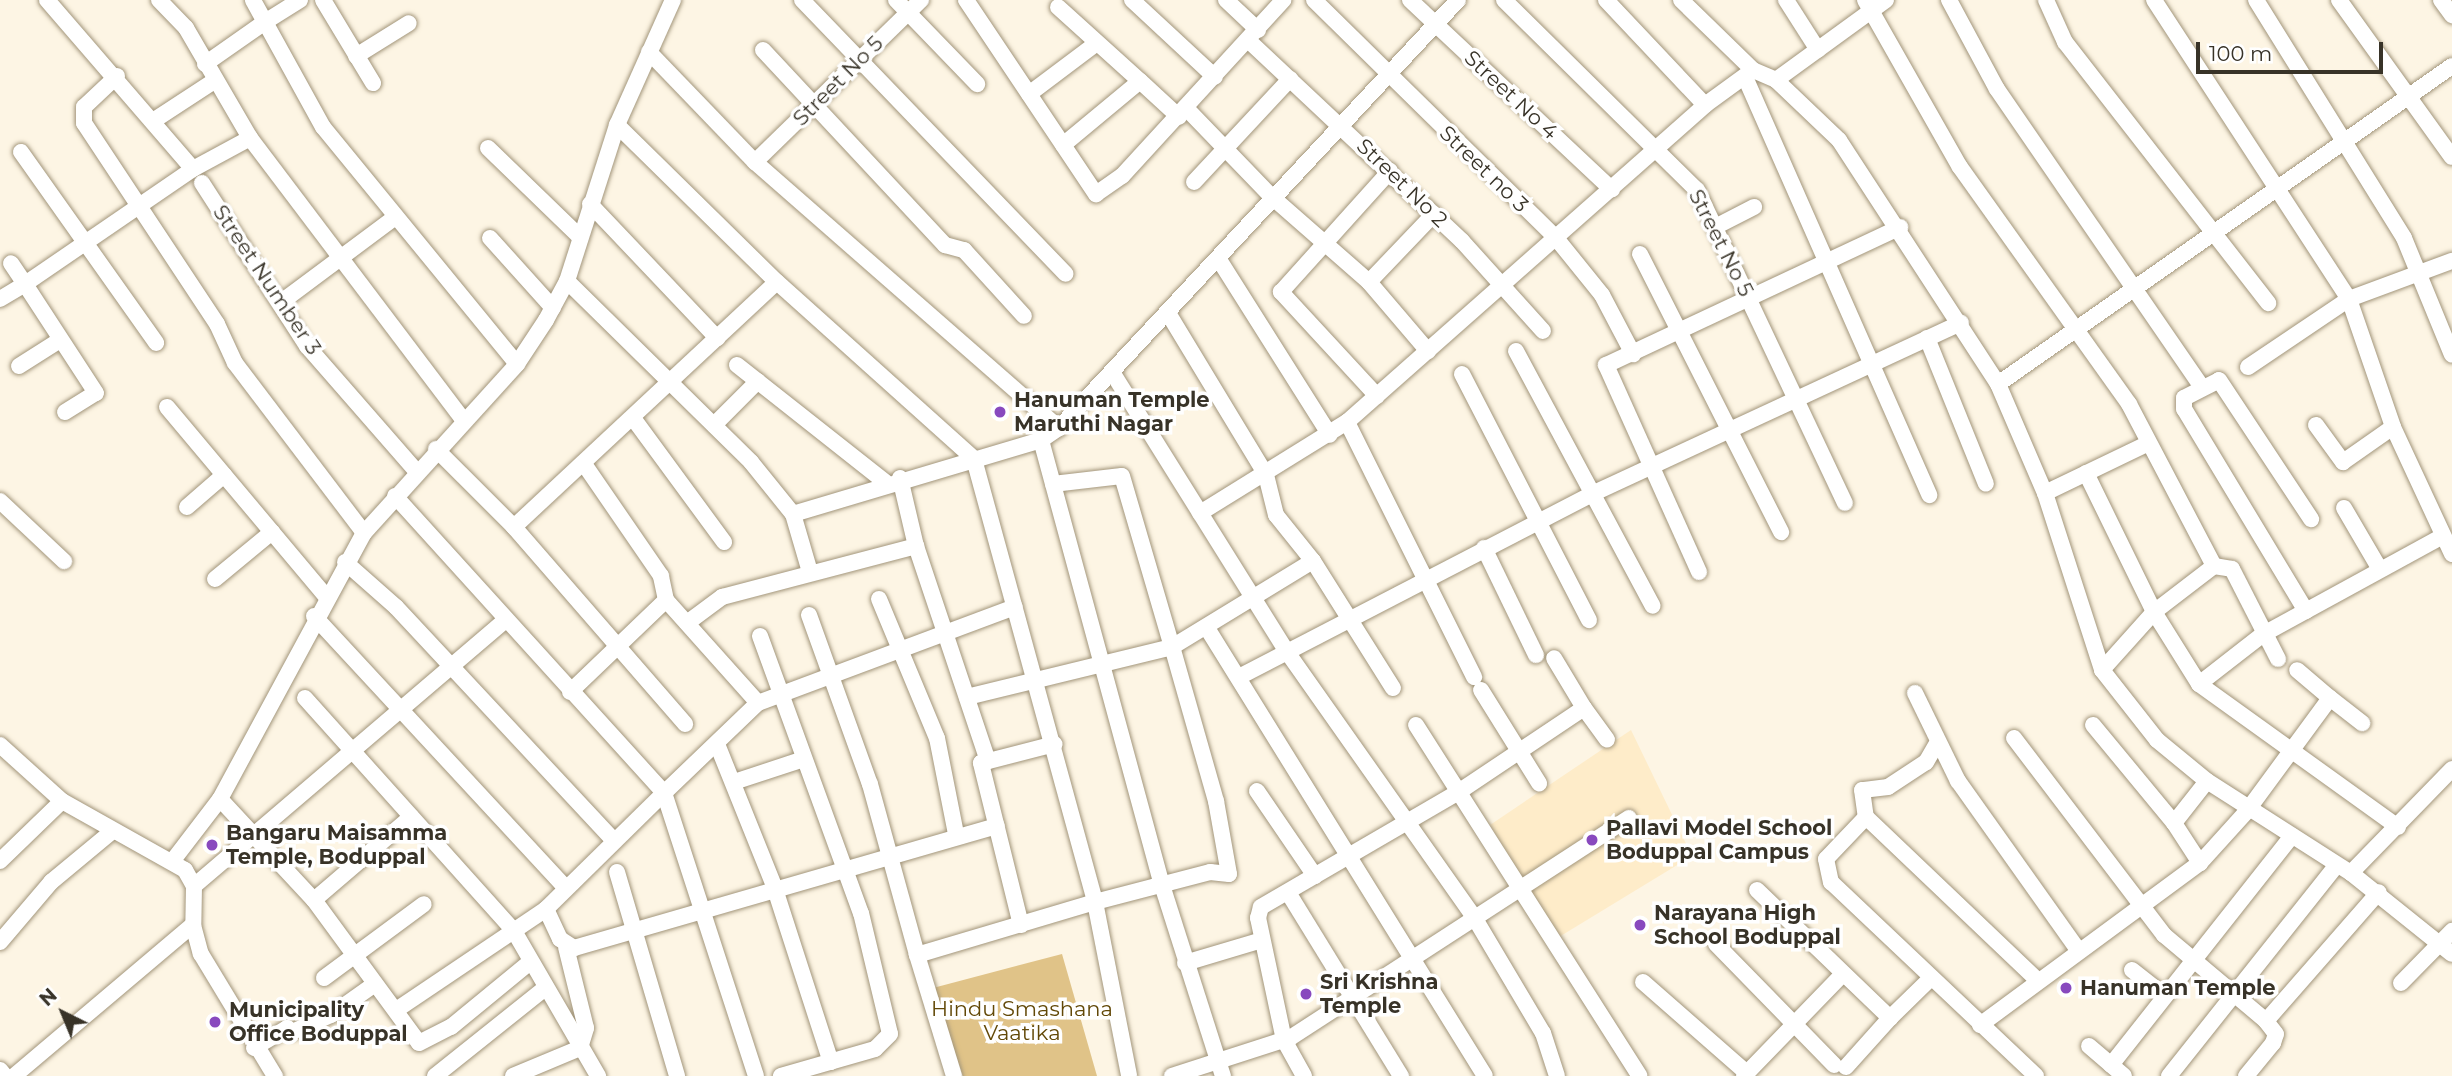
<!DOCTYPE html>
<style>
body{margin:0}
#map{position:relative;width:2452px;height:1076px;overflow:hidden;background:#fdf5e4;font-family:Montserrat,sans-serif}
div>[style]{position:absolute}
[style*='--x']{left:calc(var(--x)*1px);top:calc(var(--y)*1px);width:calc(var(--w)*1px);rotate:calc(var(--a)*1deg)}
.built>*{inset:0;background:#feecc9}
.green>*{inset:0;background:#e0c388}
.roads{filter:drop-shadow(0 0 2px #a2957a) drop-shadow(0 0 2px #a2957a)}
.minor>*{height:16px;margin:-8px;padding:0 8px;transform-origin:8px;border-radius:8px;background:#fff}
.dots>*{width:19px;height:19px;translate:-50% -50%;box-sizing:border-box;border:4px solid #fff;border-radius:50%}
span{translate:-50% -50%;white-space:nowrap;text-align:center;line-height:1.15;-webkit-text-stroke:7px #fff;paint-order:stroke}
.street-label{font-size:21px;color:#383328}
.poi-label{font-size:21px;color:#383328;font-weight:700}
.left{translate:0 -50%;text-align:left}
.park-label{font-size:21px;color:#624807}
.north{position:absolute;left:28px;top:978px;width:70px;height:70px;-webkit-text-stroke:5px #fff;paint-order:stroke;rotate:317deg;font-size:19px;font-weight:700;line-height:28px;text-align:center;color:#383328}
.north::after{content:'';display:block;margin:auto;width:24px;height:32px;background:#383328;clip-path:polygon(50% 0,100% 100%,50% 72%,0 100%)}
.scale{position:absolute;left:2196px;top:42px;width:187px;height:32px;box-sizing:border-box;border:4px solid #383328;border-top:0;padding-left:9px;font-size:21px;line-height:24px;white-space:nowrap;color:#383328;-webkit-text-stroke:5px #fff;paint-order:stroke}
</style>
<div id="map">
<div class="built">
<div style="clip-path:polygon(1631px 730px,1692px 856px,1559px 937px,1490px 825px)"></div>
</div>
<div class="green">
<div style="clip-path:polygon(1062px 954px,1097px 1076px,963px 1076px,933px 988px)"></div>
</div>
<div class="roads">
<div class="minor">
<div style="--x:47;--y:0;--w:223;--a:49.2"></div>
<div style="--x:159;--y:0;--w:39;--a:46"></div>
<div style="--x:186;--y:28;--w:127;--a:59.8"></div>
<div style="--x:250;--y:138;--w:355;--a:52.9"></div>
<div style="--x:300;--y:0;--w:41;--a:147.8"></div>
<div style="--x:265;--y:22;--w:120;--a:61.1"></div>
<div style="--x:323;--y:127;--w:306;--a:50.7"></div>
<div style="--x:323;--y:0;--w:97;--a:58.9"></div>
<div style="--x:802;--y:0;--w:380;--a:46.1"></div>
<div style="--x:896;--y:0;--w:117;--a:46"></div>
<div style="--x:966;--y:0;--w:234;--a:56.2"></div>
<div style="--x:1096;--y:194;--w:32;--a:-35"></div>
<div style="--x:1122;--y:176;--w:239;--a:-47.5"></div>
<div style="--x:1132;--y:0;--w:113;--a:42.9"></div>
<div style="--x:1226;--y:0;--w:44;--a:43.2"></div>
<div style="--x:1314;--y:0;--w:339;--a:44.5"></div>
<div style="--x:1556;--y:238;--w:73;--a:51.1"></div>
<div style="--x:1602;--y:295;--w:67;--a:62.3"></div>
<div style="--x:1410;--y:0;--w:277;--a:43.2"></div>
<div style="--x:1504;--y:0;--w:271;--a:44.6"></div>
<div style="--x:1697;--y:190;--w:346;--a:64.7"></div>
<div style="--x:1606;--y:0;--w:144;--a:46.7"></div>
<div style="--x:1681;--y:0;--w:100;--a:44.2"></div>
<div style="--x:1786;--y:0;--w:59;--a:57.4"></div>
<div style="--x:1865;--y:0;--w:192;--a:60.4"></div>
<div style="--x:1960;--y:167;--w:291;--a:54.5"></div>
<div style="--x:2129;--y:404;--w:183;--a:62.3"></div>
<div style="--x:2214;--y:566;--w:18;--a:9"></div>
<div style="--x:2232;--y:569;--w:101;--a:62.9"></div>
<div style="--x:1949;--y:0;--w:101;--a:61.7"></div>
<div style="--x:1997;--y:89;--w:358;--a:55.5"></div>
<div style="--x:2046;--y:0;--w:46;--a:65.7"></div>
<div style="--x:2065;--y:42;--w:331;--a:52.1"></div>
<div style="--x:2154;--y:0;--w:357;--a:56.9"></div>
<div style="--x:2349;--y:299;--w:135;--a:71"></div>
<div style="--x:2393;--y:427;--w:140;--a:65.1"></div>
<div style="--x:2256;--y:0;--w:280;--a:58.1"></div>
<div style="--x:2404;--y:238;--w:126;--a:67.7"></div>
<div style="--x:2339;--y:0;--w:193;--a:54.3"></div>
<div style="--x:2441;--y:0;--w:19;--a:54"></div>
<div style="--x:1058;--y:7;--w:110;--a:42.1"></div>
<div style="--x:1249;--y:41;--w:292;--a:43.2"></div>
<div style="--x:1462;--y:241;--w:121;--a:48"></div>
<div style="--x:763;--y:50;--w:267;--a:47"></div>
<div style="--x:945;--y:245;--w:20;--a:15"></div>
<div style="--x:964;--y:250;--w:89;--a:47.7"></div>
<div style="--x:649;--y:52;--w:153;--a:46.1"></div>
<div style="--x:755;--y:162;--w:404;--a:41.2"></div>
<div style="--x:356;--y:56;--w:62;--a:-31.9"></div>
<div style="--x:205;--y:64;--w:73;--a:-35"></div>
<div style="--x:265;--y:22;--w:25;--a:-119"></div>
<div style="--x:117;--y:76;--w:45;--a:136.8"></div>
<div style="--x:84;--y:107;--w:16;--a:90"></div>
<div style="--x:84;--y:123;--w:241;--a:56.5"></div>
<div style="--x:217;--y:324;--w:43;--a:65.2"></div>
<div style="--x:235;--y:363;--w:213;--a:52.8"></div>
<div style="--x:1745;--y:77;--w:457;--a:66.2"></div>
<div style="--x:1776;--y:80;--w:87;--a:43.6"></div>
<div style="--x:1839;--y:140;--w:291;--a:56.9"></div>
<div style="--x:1998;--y:384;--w:119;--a:66.7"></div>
<div style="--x:2045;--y:493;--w:186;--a:72.1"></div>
<div style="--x:2102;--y:670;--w:89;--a:51.8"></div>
<div style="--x:2157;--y:740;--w:65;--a:39.4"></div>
<div style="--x:2207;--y:781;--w:171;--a:32.6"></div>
<div style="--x:1029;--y:94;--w:85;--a:-36.9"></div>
<div style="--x:1186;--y:108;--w:124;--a:46"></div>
<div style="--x:1272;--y:197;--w:129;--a:41.2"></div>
<div style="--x:1369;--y:282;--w:91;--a:49.5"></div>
<div style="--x:156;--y:119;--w:69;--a:-33.2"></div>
<div style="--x:617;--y:125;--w:224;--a:44.5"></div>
<div style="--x:777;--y:282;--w:265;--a:41.9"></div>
<div style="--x:974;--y:459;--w:459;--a:74.7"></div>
<div style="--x:1095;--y:902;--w:177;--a:78.9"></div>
<div style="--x:1063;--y:145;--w:100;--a:-39.7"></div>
<div style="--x:1140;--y:81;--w:53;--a:42.7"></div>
<div style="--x:488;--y:148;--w:128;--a:44.1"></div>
<div style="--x:21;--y:152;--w:234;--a:54.7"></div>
<div style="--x:755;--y:162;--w:232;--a:-44.3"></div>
<div style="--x:1194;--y:182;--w:141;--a:-47"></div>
<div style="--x:202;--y:183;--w:194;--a:57.2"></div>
<div style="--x:307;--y:346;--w:166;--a:48.9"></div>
<div style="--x:590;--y:204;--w:185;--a:46.5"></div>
<div style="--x:1715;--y:227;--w:44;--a:-27.1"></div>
<div style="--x:490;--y:238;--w:94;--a:48"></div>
<div style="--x:1640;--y:254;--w:312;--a:63.1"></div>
<div style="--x:1218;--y:258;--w:209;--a:57.7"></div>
<div style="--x:567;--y:281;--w:258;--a:44.5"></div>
<div style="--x:751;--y:462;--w:67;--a:51.1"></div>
<div style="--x:793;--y:514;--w:60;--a:73.7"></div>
<div style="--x:1369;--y:282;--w:94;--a:-46.3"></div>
<div style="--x:0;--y:299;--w:29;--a:-31"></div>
<div style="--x:25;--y:284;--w:25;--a:-124"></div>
<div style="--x:280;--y:303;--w:142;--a:-36.7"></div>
<div style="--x:1168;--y:313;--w:189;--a:58.8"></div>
<div style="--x:1266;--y:475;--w:41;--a:76"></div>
<div style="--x:1276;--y:515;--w:59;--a:51.2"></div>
<div style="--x:1927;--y:338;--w:157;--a:68"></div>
<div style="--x:1516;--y:351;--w:289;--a:61.8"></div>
<div style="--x:737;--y:365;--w:189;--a:38.3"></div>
<div style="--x:19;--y:366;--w:49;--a:-32.4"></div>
<div style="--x:2248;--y:367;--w:122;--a:-34"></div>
<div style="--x:2349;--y:299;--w:110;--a:-20.3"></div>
<div style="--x:1112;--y:372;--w:327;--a:58"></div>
<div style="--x:1285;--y:649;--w:328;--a:54.8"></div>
<div style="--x:1474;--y:917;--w:135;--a:59.3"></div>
<div style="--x:1543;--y:1033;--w:45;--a:72"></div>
<div style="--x:1462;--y:374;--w:277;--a:62.7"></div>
<div style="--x:1998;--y:384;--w:554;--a:-35.01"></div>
<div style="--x:1377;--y:396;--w:142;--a:-132.7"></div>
<div style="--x:1281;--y:292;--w:163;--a:-48"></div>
<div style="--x:167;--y:407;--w:246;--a:50"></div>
<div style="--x:65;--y:412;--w:36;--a:-32"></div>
<div style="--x:96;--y:393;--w:130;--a:-123.1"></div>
<div style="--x:25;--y:284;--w:204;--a:-34.4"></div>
<div style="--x:193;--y:169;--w:65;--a:-28.5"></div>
<div style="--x:633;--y:418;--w:154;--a:53.7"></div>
<div style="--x:1347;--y:422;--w:285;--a:63.5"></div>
<div style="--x:714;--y:425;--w:62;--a:-45"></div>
<div style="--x:2316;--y:425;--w:46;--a:53.9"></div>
<div style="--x:2343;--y:462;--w:61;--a:-35"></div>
<div style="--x:1041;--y:440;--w:461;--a:74.8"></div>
<div style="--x:1162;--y:885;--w:201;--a:72.3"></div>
<div style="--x:436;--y:449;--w:110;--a:45"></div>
<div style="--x:514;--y:527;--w:359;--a:-43"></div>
<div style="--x:2086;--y:473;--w:155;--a:63.9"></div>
<div style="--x:2154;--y:612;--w:85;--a:58"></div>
<div style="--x:2199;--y:684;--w:245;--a:35.7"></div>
<div style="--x:900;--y:478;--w:70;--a:76.8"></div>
<div style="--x:916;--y:546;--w:227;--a:71.5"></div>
<div style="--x:1053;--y:484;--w:69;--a:-6.6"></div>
<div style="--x:1122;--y:476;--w:178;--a:73.7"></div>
<div style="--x:1172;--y:647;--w:165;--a:-31.4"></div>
<div style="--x:1313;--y:561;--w:150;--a:57.8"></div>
<div style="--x:2045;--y:493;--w:115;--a:-25.7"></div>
<div style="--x:395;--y:496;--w:401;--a:47.8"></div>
<div style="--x:664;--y:793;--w:165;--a:135.5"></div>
<div style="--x:546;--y:909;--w:181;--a:146"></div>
<div style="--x:0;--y:501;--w:88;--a:43.2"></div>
<div style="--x:187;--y:507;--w:49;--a:-40.9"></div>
<div style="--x:2344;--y:508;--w:69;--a:59.7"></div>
<div style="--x:1200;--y:513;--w:173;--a:-31.8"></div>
<div style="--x:1347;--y:422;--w:478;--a:-41.5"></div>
<div style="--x:1705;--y:105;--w:59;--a:-36.1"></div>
<div style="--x:1753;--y:70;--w:25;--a:23"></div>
<div style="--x:1776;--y:80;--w:136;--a:-36"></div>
<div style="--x:793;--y:514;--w:259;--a:-16.6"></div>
<div style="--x:1041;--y:440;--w:22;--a:-34"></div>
<div style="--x:1059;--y:428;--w:585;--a:-47.01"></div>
<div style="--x:514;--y:527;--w:261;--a:49"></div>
<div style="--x:1484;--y:548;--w:119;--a:64.1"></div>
<div style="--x:345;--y:562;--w:68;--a:41.4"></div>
<div style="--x:396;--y:607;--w:320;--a:47"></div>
<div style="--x:1699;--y:572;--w:227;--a:-114.2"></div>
<div style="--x:1606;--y:365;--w:325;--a:-25.1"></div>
<div style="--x:215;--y:579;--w:74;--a:-39.5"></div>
<div style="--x:879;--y:599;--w:151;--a:67.4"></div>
<div style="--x:937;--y:738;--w:98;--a:78.8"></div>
<div style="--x:666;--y:600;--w:138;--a:48.2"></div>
<div style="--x:2306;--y:611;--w:236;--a:-121.1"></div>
<div style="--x:2184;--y:409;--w:11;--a:-90"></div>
<div style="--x:2184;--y:398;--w:39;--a:-27"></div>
<div style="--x:2219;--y:380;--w:167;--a:56.5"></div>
<div style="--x:809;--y:615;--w:180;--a:70.2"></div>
<div style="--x:870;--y:784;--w:177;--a:74.6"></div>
<div style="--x:314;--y:616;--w:371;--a:47.2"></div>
<div style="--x:687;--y:623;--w:44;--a:-36.6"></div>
<div style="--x:722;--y:597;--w:201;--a:-14.7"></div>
<div style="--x:1207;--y:628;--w:527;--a:58.18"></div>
<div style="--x:760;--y:636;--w:295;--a:70"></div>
<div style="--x:861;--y:913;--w:124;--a:76.5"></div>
<div style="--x:890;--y:1034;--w:21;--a:135"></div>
<div style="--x:875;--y:1049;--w:98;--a:164"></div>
<div style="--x:2102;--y:670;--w:78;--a:-48.1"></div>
<div style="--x:2154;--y:612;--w:76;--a:-37.5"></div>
<div style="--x:1239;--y:677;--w:395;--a:-27.4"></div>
<div style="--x:1590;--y:495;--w:409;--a:-24.9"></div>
<div style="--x:2199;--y:684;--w:80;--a:-37.9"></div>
<div style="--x:2262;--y:635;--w:206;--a:-28.7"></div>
<div style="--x:1481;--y:690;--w:110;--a:58.1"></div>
<div style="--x:570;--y:692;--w:133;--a:-43.8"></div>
<div style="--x:666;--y:600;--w:25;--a:-102"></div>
<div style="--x:661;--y:576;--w:136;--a:-124.5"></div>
<div style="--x:1915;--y:693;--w:98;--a:64"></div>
<div style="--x:1958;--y:781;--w:207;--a:54.6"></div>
<div style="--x:305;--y:698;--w:313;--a:48.1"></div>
<div style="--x:514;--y:931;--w:168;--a:59.9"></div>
<div style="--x:2330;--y:698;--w:41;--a:38"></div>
<div style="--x:1584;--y:708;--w:39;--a:54"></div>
<div style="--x:1416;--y:725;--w:416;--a:57.5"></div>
<div style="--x:2093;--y:725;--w:127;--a:50.4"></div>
<div style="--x:2174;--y:823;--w:53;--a:-51.8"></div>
<div style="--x:2014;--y:738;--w:248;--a:52.7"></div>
<div style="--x:2164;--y:935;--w:133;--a:40.1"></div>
<div style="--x:717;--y:744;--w:153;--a:68.1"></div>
<div style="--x:774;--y:886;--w:185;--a:72.1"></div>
<div style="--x:0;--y:745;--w:84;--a:42.1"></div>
<div style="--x:62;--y:801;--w:141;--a:29.3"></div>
<div style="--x:185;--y:870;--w:18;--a:61"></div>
<div style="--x:194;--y:886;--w:39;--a:91"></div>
<div style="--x:193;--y:925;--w:30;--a:75"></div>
<div style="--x:201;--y:954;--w:143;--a:58.8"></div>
<div style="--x:1936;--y:745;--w:20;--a:120"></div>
<div style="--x:1926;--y:762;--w:45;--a:146.7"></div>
<div style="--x:1888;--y:787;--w:26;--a:173"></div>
<div style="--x:1862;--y:790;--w:27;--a:82"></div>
<div style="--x:1866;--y:817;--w:235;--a:43.6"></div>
<div style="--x:2452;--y:769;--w:145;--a:134.2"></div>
<div style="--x:2351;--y:873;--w:129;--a:38.7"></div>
<div style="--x:734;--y:782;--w:74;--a:-18.2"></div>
<div style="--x:1257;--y:791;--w:103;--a:55.7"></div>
<div style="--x:220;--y:799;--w:138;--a:47.1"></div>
<div style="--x:314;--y:900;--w:177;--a:53.7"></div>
<div style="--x:419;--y:1043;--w:36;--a:-27"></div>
<div style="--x:451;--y:1027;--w:102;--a:-39.4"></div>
<div style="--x:1866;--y:817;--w:58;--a:133.6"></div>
<div style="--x:1826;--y:859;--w:24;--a:78"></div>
<div style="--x:1831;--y:882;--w:282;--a:43.4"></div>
<div style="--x:2174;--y:823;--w:48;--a:57"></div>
<div style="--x:174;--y:859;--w:76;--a:-52.5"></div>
<div style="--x:220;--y:799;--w:302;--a:-61.6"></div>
<div style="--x:364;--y:533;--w:228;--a:-47.8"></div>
<div style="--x:517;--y:364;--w:53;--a:-56.6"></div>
<div style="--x:546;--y:320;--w:44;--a:-61.7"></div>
<div style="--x:567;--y:281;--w:164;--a:-72.2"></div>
<div style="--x:617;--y:125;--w:137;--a:-65.9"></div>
<div style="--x:0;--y:861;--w:86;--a:-44.1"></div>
<div style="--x:617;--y:872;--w:213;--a:73.6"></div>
<div style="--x:194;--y:886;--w:406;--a:-40.5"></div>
<div style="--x:1757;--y:890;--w:185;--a:43.9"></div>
<div style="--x:1890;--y:1018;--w:56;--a:-44.3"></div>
<div style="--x:1289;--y:894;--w:214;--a:58.4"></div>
<div style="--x:314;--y:900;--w:128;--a:-40.6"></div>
<div style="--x:546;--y:909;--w:33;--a:65"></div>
<div style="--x:560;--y:939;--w:17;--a:33"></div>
<div style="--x:574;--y:948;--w:440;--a:-16.1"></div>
<div style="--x:1021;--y:925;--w:167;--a:-103.9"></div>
<div style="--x:981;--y:763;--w:76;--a:-14.4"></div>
<div style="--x:0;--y:942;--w:79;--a:-49.6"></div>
<div style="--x:51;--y:882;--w:77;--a:-39.7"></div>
<div style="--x:1716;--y:944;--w:169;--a:45.7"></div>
<div style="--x:1185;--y:963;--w:80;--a:-16.6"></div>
<div style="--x:2132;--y:970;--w:42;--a:38.2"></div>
<div style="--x:324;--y:978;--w:124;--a:-36.5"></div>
<div style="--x:1643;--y:982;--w:138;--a:41.2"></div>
<div style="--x:2401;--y:983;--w:73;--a:-45.6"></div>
<div style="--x:1980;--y:1025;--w:273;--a:-36.4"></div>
<div style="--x:2200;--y:863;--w:70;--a:-47.9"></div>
<div style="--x:2247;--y:811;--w:140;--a:-53.7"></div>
<div style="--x:2330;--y:698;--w:43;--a:-139.7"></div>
<div style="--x:2089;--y:1046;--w:46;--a:40.6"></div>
<div style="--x:254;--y:1048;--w:39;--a:-31"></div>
<div style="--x:287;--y:1028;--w:6;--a:39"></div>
<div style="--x:292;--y:1032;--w:43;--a:-23.6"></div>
<div style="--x:331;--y:1015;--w:50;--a:-35.3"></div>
<div style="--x:2111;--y:1065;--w:292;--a:-51.7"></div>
<div style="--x:1846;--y:1067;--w:66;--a:-48.1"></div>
<div style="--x:0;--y:1070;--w:8;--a:50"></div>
<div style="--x:14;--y:1076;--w:234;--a:-40.2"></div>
<div style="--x:435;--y:1076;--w:139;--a:-38.6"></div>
<div style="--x:513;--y:1076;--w:73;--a:-22.7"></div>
<div style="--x:580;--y:1048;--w:21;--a:-73"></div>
<div style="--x:586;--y:1028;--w:83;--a:-103.9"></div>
<div style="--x:756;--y:1076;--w:298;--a:-108"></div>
<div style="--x:664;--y:793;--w:130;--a:-43.8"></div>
<div style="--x:758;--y:703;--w:274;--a:-20.5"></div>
<div style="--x:954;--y:1076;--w:127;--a:-107"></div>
<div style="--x:917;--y:955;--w:186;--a:-16.6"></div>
<div style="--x:1095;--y:902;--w:119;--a:-14.6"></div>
<div style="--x:1210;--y:872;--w:19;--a:6"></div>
<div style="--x:1229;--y:874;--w:74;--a:-100.1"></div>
<div style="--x:1216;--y:801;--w:160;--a:-105.9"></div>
<div style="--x:1172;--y:647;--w:211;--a:166.3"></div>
<div style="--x:1172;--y:1076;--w:124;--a:-17.9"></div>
<div style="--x:1290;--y:1038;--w:404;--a:-33"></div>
<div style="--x:1304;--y:1076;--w:41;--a:-119.1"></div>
<div style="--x:1284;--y:1040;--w:125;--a:-102"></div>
<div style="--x:1258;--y:918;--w:11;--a:-75"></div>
<div style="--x:1261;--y:907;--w:230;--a:-30.2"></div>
<div style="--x:1460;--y:791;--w:149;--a:-33.8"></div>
<div style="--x:1584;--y:708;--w:58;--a:-121"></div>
<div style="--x:1744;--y:1076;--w:142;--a:-45.9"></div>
<div style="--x:2169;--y:1076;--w:267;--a:-51.5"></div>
<div style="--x:2246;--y:1076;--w:43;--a:-50.7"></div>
<div style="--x:2273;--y:1043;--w:9;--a:-72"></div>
<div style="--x:2276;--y:1034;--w:16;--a:-128"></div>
<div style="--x:2266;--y:1021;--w:171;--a:-48.8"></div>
</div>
</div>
<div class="dots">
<div style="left:1000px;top:412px;background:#8849be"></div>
<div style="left:1592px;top:840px;background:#8849be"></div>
<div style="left:212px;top:845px;background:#8849be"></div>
<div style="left:1640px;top:925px;background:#8849be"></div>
<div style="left:2066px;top:988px;background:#8849be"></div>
<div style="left:1306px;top:994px;background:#8849be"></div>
<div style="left:215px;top:1022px;background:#8849be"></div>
</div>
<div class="street-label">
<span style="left:838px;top:81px;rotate:-45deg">Street No 5</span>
<span style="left:1511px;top:95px;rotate:43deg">Street No 4</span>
<span style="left:1484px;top:169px;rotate:44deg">Street no 3</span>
<span style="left:1402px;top:183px;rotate:44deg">Street No 2</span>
<span style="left:1721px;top:243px;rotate:63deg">Street No 5</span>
<span style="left:267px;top:280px;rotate:56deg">Street Number 3</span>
</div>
<div class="poi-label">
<span class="left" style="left:1014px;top:412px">Hanuman Temple<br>Maruthi Nagar</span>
<span class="left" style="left:1606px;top:840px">Pallavi Model School<br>Boduppal Campus</span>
<span class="left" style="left:226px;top:845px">Bangaru Maisamma<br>Temple, Boduppal</span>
<span class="left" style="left:1654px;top:925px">Narayana High<br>School Boduppal</span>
<span class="left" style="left:1320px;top:994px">Sri Krishna<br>Temple</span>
<span class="left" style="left:2080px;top:988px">Hanuman Temple</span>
<span class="left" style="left:229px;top:1022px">Municipality<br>Office Boduppal</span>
</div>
<div class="park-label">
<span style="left:1022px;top:1021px">Hindu Smashana<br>Vaatika</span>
</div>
<div class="north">N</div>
<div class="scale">100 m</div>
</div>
